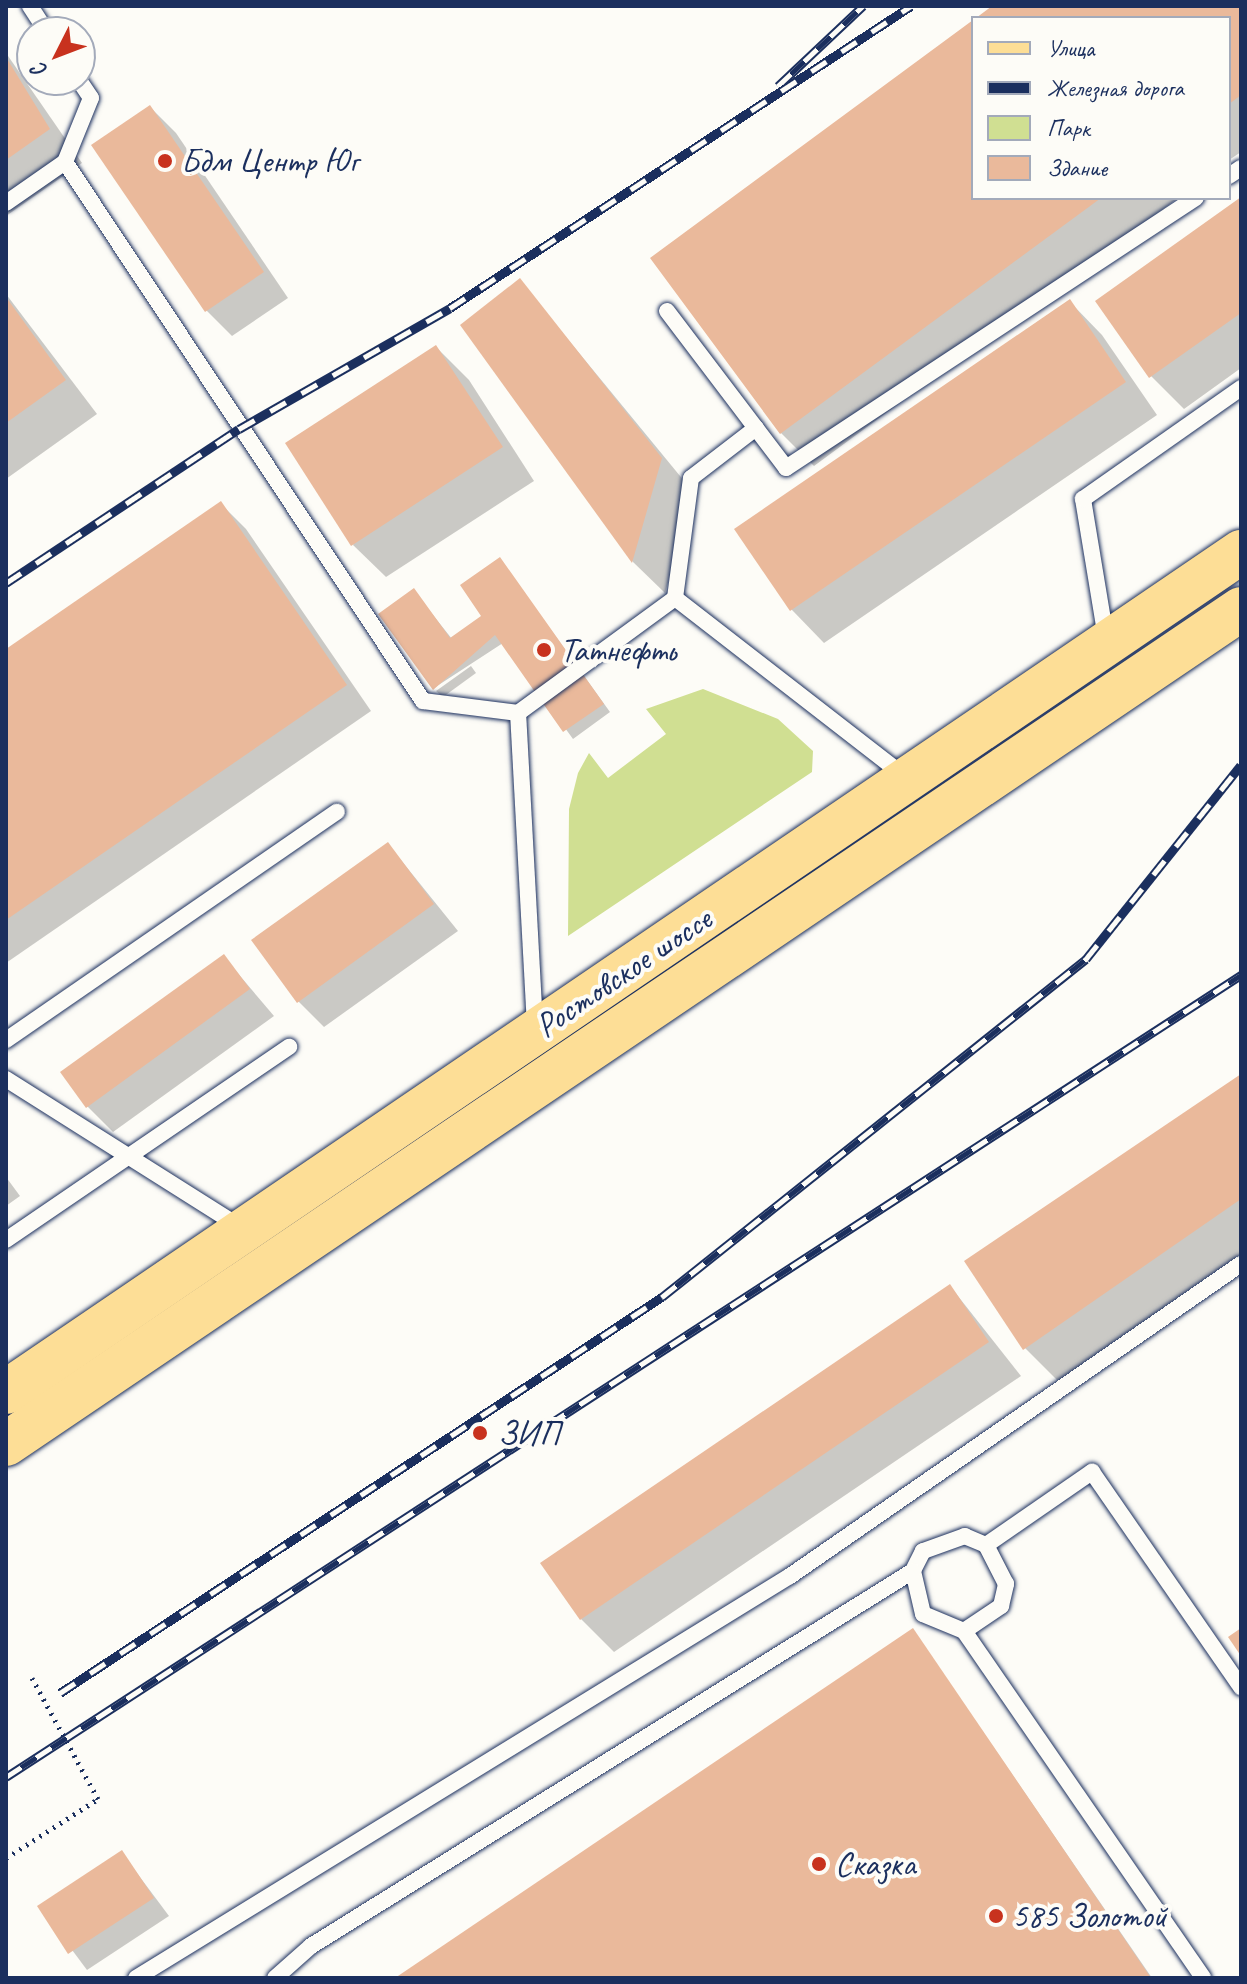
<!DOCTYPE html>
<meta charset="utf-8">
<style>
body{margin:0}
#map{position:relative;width:1247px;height:1984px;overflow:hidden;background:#fdfcf7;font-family:Caveat,sans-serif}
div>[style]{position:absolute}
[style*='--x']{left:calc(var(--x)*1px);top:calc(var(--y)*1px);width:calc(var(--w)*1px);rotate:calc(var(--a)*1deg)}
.green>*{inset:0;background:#d0df92}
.shadow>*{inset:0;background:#0003}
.building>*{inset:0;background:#eab99b}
.path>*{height:5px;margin-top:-2.5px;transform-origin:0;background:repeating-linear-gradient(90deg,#1b2f5e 0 2px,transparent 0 8px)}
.roads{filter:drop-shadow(0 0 2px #1b2f5e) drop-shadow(0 0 2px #1b2f5e)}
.lane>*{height:16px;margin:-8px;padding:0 8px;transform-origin:8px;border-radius:8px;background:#fdfcf7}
.primary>*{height:44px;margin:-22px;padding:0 22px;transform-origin:22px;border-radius:22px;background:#fdde96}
.rail>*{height:9px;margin-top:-4.5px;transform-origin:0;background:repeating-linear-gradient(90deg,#fdfcf7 0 18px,#1b2f5e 0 36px);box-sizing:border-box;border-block:2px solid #1b2f5e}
.dots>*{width:22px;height:22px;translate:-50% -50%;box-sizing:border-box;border:4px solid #fdfcf7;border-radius:50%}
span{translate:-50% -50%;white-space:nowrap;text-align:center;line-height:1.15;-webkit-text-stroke:8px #fdfcf7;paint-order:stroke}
.poi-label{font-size:34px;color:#1b2f5e}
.left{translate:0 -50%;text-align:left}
.street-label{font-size:34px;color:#1b2f5e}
.frame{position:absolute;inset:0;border:8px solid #1b2f5e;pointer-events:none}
.legend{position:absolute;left:971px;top:16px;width:260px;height:184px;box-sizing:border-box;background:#fdfcf7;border:2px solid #a3aaba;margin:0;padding:10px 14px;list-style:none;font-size:24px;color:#1b2f5e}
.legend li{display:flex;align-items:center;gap:16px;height:40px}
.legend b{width:40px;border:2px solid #a3aaba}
.north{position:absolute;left:16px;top:16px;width:80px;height:80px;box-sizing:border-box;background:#fdfcf7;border:2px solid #a3aaba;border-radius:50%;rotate:228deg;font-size:22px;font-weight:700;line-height:32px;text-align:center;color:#1b2f5e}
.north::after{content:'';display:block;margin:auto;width:28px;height:36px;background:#c8321e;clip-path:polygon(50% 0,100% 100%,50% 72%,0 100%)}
</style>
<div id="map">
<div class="green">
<div style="clip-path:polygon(703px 689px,778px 719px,813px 751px,812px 772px,568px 936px,569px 809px,578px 773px,589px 753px,608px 778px,666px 734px,646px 709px)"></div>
</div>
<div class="shadow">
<div style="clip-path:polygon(995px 6px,1241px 6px,1241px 152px,1229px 160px,1229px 18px,979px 18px)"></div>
<div style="clip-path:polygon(973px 22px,973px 198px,1178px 198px,814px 466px,781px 433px,653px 258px)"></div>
<div style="clip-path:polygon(6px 53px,82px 163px,6px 216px)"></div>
<div style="clip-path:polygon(150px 107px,176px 133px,288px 298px,232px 336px,207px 311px,94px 145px)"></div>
<div style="clip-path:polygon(1241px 199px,1241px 368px,1184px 409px,1151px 376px)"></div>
<div style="clip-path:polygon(520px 281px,694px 493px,665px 593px,633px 562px,463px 326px)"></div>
<div style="clip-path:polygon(6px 294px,97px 414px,6px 479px)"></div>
<div style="clip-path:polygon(1070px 302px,1102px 335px,1157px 415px,824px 643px,792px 610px,737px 529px)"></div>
<div style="clip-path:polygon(436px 347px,469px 380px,534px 481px,386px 577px,353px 545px)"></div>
<div style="clip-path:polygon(221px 504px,246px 529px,371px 711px,6px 963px,6px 652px)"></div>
<div style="clip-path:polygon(500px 559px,610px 712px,573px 739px,503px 643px,434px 688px,414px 591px,452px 639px,484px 616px)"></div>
<div style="clip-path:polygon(471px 666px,476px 673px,443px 697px,436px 691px)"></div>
<div style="clip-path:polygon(388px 844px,458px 931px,324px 1027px,298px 1001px)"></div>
<div style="clip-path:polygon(224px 957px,274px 1016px,113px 1132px,87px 1106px)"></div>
<div style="clip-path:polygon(1241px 1076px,1241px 1254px,1058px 1381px,1025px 1348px)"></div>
<div style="clip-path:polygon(6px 1177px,20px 1196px,6px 1206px)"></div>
<div style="clip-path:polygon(950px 1286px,1021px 1376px,614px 1652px,581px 1619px)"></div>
<div style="clip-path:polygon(913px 1630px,1152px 1978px,399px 1978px)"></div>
<div style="clip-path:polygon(122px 1853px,169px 1916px,87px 1970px,40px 1907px)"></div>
</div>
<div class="building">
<div style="clip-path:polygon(992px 6px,1241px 6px,1241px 95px,1229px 104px,1229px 18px,976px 18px)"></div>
<div style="clip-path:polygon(973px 20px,973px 198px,1101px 198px,780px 434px,650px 258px)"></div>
<div style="clip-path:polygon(6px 57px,50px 129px,6px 160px)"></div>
<div style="clip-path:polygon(150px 105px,264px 272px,205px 312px,91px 145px)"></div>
<div style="clip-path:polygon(1241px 197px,1241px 313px,1149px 378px,1095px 301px)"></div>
<div style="clip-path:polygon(520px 278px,662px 458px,632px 563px,460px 325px)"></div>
<div style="clip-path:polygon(6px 297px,66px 380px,6px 423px)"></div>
<div style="clip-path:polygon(1070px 299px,1126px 382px,790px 611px,734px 529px)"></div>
<div style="clip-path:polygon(436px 345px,503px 447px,351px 546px,285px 443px)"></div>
<div style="clip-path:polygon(221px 501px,347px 685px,6px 920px,6px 649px)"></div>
<div style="clip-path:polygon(500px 557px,604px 704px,563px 732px,495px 635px,433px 690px,378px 614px,414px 588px,450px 638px,481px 616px,460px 585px)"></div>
<div style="clip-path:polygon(388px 842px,434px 904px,297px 1003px,251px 940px)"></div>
<div style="clip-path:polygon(224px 954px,250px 989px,86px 1108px,60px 1072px)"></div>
<div style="clip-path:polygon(1241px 1074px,1241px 1199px,1023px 1350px,964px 1261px)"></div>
<div style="clip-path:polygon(950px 1284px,989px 1342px,580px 1620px,540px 1563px)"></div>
<div style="clip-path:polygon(913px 1628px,1151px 1978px,395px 1978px)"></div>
<div style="clip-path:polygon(1241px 1628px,1241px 1656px,1228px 1637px)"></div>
<div style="clip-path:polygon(122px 1850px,154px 1898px,68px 1954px,37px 1906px)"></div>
</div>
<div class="path">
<div style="--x:6;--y:1858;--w:109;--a:-32.7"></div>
<div style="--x:98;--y:1799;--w:138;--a:-118.6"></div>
</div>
<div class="roads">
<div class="lane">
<div style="--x:30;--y:6;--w:31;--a:57"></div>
<div style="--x:65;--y:162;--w:647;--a:56.41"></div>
<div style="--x:423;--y:701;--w:96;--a:7.2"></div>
<div style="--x:1229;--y:176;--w:14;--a:-34"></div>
<div style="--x:6;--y:203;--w:72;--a:-34.8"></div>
<div style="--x:65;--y:162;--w:69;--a:-67.9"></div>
<div style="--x:91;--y:98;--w:22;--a:-124"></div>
<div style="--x:667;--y:311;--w:197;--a:52.8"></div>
<div style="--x:786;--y:468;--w:491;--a:-33.4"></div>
<div style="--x:675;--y:598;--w:121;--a:-82.4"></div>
<div style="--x:691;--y:478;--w:82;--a:-37.6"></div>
<div style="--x:1106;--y:638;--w:141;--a:-99.4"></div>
<div style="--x:1083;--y:499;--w:193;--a:-35.1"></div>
<div style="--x:535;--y:1026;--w:313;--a:-93.1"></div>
<div style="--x:518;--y:713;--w:195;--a:-36.2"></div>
<div style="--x:675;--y:598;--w:292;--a:37.8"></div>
<div style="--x:6;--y:1040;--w:402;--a:-34.6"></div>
<div style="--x:6;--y:1079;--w:279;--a:32.3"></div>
<div style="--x:6;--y:1240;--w:343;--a:-34.3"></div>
<div style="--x:986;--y:1545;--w:129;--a:-34.6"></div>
<div style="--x:1092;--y:1472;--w:262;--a:55.3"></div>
<div style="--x:964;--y:1631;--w:45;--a:-34"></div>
<div style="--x:1001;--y:1606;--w:23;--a:-77"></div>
<div style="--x:1006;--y:1584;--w:44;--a:-117.1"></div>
<div style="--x:986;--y:1545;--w:23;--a:-157"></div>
<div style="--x:965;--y:1536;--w:45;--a:160.3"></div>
<div style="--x:923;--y:1551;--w:22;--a:117"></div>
<div style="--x:913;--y:1571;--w:44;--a:76.9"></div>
<div style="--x:923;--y:1614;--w:44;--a:22.5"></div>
<div style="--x:964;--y:1631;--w:421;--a:55.4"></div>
<div style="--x:136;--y:1978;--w:768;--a:-31.58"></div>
<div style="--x:790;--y:1576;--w:548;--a:-34.68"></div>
<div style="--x:275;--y:1978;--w:48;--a:-41.6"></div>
<div style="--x:311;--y:1946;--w:709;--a:-31.92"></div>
</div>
<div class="primary">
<div style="--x:6;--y:1392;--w:1494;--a:-34.22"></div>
<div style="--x:6;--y:1444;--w:1491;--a:-34.06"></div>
</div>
</div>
<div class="rail">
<div style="--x:778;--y:86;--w:117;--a:-43.3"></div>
<div style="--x:6;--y:583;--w:279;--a:-33.5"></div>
<div style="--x:239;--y:429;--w:243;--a:-29.8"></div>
<div style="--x:450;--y:308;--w:551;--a:-33.23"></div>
<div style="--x:60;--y:1693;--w:721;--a:-33.34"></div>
<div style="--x:662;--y:1297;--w:542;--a:-38.56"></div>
<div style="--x:1086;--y:959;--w:248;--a:-51.4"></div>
<div style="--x:6;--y:1777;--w:1473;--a:-33"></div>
</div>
<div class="dots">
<div style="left:165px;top:161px;background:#c8321e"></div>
<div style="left:544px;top:650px;background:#c8321e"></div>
<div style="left:480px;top:1433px;background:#c8321e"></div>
<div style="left:819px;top:1864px;background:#c8321e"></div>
<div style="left:996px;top:1916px;background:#c8321e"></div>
</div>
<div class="poi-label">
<span class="left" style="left:181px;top:161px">Бдм Центр Юг</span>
<span class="left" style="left:560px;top:650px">Татнефть</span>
<span class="left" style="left:498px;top:1433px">ЗИП</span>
<span class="left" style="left:835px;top:1864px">Сказка</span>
<span class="left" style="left:1012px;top:1916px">585 Золотой</span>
</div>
<div class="street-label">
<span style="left:623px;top:972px;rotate:-34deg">Ростовское шоссе</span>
</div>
<div class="frame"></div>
<ul class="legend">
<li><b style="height:10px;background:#fdde96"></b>Улица</li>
<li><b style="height:10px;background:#1b2f5e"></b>Железная дорога</li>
<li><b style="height:22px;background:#d0df92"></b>Парк</li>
<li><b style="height:22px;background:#eab99b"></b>Здание</li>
</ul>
<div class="north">С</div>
</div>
